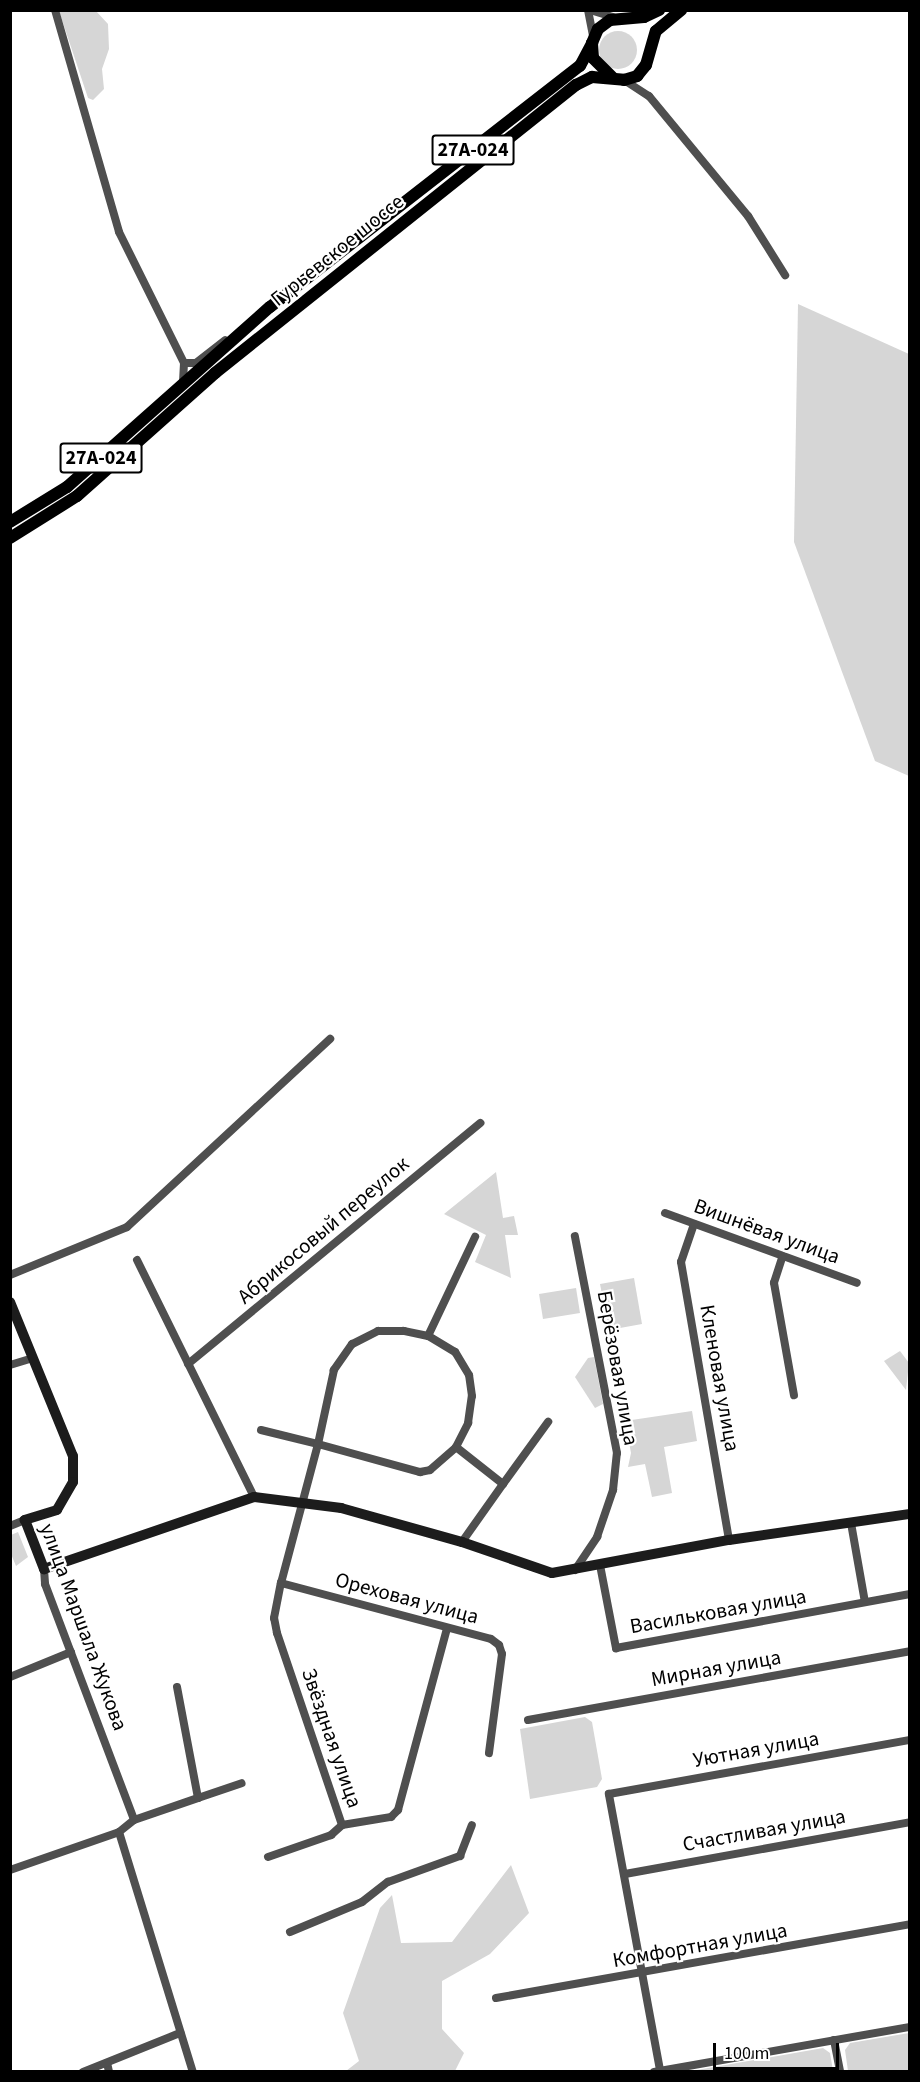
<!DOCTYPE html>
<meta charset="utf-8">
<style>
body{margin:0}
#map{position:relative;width:920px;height:2082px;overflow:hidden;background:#fff;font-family:"Source Sans 3",sans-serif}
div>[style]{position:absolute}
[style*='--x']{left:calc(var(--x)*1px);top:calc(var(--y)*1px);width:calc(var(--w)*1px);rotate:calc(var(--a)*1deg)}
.green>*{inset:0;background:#d6d6d6}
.round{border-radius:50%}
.street>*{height:8px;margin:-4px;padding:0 4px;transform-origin:4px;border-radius:4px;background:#4f4f4f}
.secondary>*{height:10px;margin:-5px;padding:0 5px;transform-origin:5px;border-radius:5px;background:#1c1c1c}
.primary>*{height:12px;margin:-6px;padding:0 6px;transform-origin:6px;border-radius:6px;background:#000}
span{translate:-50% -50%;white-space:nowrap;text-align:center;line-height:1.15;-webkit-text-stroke:4.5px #fff;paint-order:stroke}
.shield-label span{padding:2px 4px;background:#fff;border:2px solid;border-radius:4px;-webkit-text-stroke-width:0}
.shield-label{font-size:20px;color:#000;font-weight:700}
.street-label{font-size:21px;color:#000}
.frame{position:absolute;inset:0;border:12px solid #000;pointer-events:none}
.scale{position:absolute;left:713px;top:2043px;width:126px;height:27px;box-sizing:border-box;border:3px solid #000;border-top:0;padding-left:8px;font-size:18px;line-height:21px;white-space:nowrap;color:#000;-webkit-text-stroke:4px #fff;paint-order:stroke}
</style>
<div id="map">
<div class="green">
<div style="clip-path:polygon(59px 11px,96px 11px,108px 24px,109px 49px,102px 69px,104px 89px,93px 100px,88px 98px)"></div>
<div class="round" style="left:599px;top:31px;width:38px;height:38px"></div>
<div style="clip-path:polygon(798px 304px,909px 354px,909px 776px,875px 761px,794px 542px)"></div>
<div style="clip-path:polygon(496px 1172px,503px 1218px,514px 1216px,518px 1235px,505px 1235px,511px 1278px,475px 1262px,486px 1235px,444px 1214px)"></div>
<div style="clip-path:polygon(634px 1278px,642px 1324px,609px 1330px,600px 1284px)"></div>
<div style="clip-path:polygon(576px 1288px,580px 1313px,543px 1319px,539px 1294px)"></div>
<div style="clip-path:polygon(900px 1351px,909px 1363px,906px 1390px,884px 1361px)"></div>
<div style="clip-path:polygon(594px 1357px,603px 1404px,595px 1408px,575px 1377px,588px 1358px)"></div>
<div style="clip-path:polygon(692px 1411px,697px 1441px,664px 1447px,672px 1493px,652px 1497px,645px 1464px,628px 1467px,631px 1453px,625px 1421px)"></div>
<div style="clip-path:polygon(18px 1532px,28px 1557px,16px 1566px,11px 1554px,11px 1535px)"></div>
<div style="clip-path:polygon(585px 1717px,592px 1722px,602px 1779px,597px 1787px,530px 1799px,520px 1729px)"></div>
<div style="clip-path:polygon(511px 1865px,529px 1913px,490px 1954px,442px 1981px,442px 2029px,464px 2053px,455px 2071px,346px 2071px,359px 2061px,343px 2013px,380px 1908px,392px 1895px,401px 1943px,452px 1942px)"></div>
<div style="clip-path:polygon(909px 2033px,909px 2071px,848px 2071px,845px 2050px,850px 2043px)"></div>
<div style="clip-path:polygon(823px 2048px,830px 2053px,833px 2071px,691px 2071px)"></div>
</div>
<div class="street">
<div style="--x:55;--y:10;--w:231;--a:73.9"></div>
<div style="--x:119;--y:232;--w:146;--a:63.6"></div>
<div style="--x:184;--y:363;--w:19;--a:93"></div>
<div style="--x:588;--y:10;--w:25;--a:79"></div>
<div style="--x:590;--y:10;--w:24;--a:17"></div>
<div style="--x:624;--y:80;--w:30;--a:33"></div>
<div style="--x:649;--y:96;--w:156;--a:50.5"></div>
<div style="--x:748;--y:216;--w:70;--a:57.9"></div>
<div style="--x:184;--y:363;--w:12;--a:0"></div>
<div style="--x:196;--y:363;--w:37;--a:-38"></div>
<div style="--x:665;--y:1213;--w:204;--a:20"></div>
<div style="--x:694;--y:1224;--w:40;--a:108.9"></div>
<div style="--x:681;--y:1262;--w:282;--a:80.2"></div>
<div style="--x:782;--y:1258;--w:26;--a:108"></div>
<div style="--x:774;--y:1283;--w:114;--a:79.9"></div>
<div style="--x:137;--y:1260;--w:264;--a:63.7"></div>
<div style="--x:10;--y:1275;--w:126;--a:-22.3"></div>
<div style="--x:127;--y:1227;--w:277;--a:-42.8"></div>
<div style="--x:428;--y:1336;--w:110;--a:-64.6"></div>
<div style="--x:188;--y:1364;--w:379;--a:-39.5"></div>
<div style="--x:10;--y:1365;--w:24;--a:-17"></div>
<div style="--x:261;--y:1430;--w:59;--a:13.8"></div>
<div style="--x:318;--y:1444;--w:106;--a:15.4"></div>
<div style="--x:420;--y:1472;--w:10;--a:-11"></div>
<div style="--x:430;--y:1470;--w:35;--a:-41"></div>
<div style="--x:456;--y:1447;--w:27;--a:-63"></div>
<div style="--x:468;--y:1423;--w:27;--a:-82"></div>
<div style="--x:472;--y:1396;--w:21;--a:-98"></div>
<div style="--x:469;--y:1375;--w:27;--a:-121"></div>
<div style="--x:455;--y:1352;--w:31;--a:-149"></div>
<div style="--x:428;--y:1336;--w:25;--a:-168"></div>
<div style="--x:404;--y:1331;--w:26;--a:180"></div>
<div style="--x:378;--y:1331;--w:29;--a:153"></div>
<div style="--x:352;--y:1344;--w:32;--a:125"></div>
<div style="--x:334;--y:1370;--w:76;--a:102.2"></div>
<div style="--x:318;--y:1444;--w:144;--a:104.9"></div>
<div style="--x:281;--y:1583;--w:217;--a:14.9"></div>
<div style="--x:491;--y:1639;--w:10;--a:37"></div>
<div style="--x:499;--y:1645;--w:9;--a:72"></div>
<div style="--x:502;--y:1654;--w:100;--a:97.5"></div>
<div style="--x:456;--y:1447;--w:60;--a:38.2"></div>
<div style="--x:503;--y:1484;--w:71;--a:125.3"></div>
<div style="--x:503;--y:1484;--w:77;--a:-54"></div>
<div style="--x:851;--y:1523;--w:80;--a:80"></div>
<div style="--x:10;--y:1526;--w:16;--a:-22"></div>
<div style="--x:600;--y:1565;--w:85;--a:79.1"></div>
<div style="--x:616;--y:1648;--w:299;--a:-10.4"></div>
<div style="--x:44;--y:1569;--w:15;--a:86"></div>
<div style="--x:45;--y:1584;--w:252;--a:69.3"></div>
<div style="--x:575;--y:1570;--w:40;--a:-56"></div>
<div style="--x:597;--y:1537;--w:50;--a:-71.2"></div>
<div style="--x:613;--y:1490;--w:37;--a:-84"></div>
<div style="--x:617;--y:1453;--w:221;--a:-101"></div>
<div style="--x:10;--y:1677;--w:66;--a:-22.3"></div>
<div style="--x:528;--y:1720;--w:388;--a:-10.2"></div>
<div style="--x:198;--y:1798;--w:46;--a:-18.8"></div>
<div style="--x:342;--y:1825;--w:50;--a:-9.3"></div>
<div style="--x:391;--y:1817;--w:10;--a:-45"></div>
<div style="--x:398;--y:1810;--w:188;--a:-74.9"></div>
<div style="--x:119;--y:1832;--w:251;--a:72.9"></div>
<div style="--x:268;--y:1857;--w:67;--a:-19.2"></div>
<div style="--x:331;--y:1835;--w:15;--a:-42"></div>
<div style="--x:342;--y:1825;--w:203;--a:-108.7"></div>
<div style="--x:277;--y:1633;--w:15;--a:-101"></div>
<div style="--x:274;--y:1618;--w:36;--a:-79"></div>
<div style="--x:10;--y:1870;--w:115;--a:-19.2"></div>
<div style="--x:119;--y:1832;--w:19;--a:-39"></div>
<div style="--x:134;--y:1820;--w:68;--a:-19"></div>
<div style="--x:198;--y:1798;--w:113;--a:-100.7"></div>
<div style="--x:625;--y:1874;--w:290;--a:-10.3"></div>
<div style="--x:290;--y:1932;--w:78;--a:-22.6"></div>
<div style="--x:362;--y:1902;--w:33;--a:-38"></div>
<div style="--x:388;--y:1882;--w:77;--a:-19.9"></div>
<div style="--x:460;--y:1856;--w:33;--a:-69"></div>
<div style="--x:496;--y:1998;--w:421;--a:-10.1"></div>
<div style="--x:834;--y:2040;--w:33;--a:79"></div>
<div style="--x:107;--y:2063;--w:9;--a:77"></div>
<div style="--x:660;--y:2070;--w:281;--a:-100.5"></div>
<div style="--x:609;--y:1794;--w:306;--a:-10.2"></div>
<div style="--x:83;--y:2072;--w:105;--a:-21.9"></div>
<div style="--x:654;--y:2072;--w:260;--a:-10"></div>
</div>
<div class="secondary">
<div style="--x:10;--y:1302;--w:166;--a:67.8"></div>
<div style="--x:73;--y:1456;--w:26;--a:90"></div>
<div style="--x:73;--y:1482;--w:32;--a:120"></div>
<div style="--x:57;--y:1510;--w:34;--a:163"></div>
<div style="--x:25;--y:1520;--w:53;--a:68.8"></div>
<div style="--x:44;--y:1569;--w:222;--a:-18.9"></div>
<div style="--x:254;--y:1497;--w:88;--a:7.2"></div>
<div style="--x:341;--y:1508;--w:126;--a:15.7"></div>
<div style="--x:462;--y:1542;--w:95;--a:19"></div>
<div style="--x:552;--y:1573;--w:180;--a:-10.6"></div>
<div style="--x:729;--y:1540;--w:183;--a:-8.2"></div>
</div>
<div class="primary">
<div style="--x:612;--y:77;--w:27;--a:-135"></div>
<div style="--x:593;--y:58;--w:15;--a:-94"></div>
<div style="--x:592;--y:43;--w:15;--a:-67"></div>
<div style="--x:598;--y:29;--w:15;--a:-37"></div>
<div style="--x:610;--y:20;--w:34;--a:-5"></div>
<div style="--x:644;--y:17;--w:17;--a:-25"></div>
<div style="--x:10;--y:522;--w:67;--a:-31.6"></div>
<div style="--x:67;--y:487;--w:271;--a:-41.6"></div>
<div style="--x:270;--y:307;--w:393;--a:-37.9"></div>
<div style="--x:580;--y:66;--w:26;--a:-62"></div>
<div style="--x:10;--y:538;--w:79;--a:-32.1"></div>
<div style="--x:77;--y:496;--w:185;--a:-41.7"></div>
<div style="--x:215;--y:373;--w:462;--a:-38.6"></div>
<div style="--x:576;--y:85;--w:18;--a:-27"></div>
<div style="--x:592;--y:77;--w:32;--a:5"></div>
<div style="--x:624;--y:80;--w:14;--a:-17"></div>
<div style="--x:637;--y:76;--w:14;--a:-51"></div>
<div style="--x:646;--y:65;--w:35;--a:-74"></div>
<div style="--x:656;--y:31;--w:33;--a:-40"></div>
</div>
<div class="shield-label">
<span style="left:473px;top:150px">27А-024</span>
<span style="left:101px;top:458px">27А-024</span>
</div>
<div class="street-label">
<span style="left:337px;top:250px;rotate:-39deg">Гурьевское шоссе</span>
<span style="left:323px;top:1230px;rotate:-40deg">Абрикосовый переулок</span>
<span style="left:767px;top:1231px;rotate:20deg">Вишнёвая улица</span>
<span style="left:618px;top:1368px;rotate:80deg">Берёзовая улица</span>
<span style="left:720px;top:1378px;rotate:80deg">Кленовая улица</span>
<span style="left:407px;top:1598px;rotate:15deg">Ореховая улица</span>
<span style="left:718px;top:1611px;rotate:-10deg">Васильковая улица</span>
<span style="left:84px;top:1627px;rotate:70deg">улица Маршала Жукова</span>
<span style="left:716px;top:1668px;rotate:-10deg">Мирная улица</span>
<span style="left:332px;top:1738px;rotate:71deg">Звёздная улица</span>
<span style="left:756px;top:1749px;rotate:-10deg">Уютная улица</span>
<span style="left:764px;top:1830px;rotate:-10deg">Счастливая улица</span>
<span style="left:700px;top:1945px;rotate:-10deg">Комфортная улица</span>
</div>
<div class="frame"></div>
<div class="scale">100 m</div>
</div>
